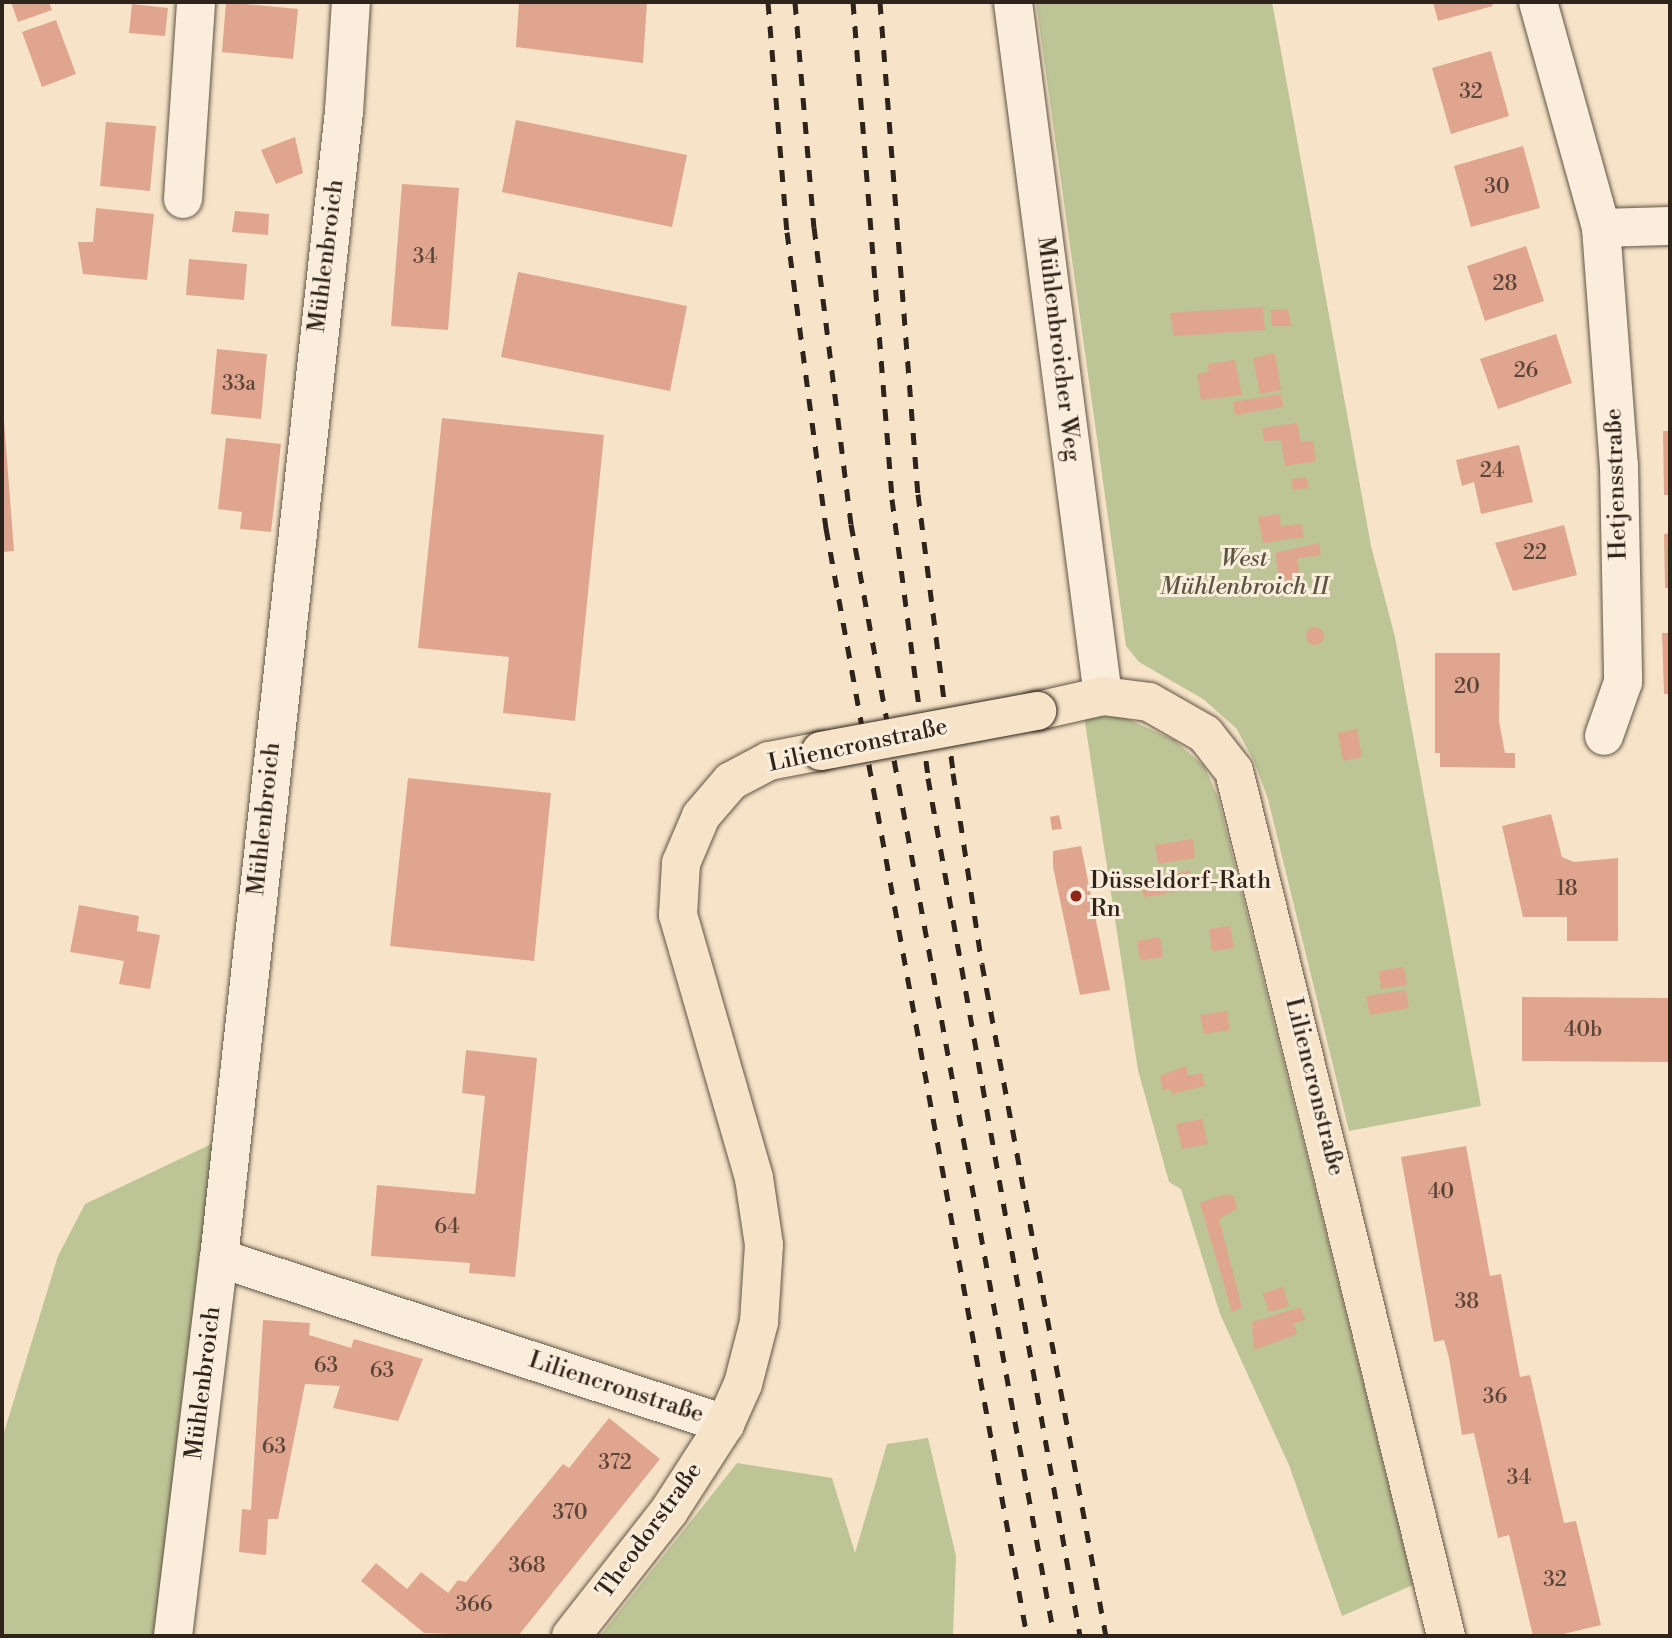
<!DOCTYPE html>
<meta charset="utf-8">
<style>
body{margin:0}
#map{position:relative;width:1672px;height:1638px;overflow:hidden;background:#f7e4c8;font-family:"Libre Bodoni",serif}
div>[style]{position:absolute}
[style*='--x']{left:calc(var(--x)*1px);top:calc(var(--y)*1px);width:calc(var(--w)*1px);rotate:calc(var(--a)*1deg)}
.green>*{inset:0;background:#bdc496}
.building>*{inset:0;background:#e0a58e}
.round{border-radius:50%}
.roads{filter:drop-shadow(0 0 2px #615446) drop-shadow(0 0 2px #615446)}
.minor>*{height:38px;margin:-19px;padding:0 19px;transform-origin:19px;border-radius:19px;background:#faeddb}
.major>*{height:38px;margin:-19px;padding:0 19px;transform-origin:19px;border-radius:19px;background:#f7e4c8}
.rail>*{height:5px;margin-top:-2.5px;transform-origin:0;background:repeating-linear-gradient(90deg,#2f241b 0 12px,transparent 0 24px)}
.bridges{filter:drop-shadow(0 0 2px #2f241b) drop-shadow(0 0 2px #2f241b)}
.major-bridge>*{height:38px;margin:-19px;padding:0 19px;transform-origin:19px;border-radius:19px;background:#f7e4c8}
.dots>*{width:19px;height:19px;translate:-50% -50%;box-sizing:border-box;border:4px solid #faeddb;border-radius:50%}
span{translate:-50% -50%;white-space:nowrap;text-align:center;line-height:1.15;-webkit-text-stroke:6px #faeddb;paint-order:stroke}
.number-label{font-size:21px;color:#5b4438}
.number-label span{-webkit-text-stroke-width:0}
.street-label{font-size:24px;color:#2f241b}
.park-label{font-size:24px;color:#5a5440;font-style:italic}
.poi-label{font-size:24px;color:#2f241b}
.left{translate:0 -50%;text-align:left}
.frame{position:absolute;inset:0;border:4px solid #2f241b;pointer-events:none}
</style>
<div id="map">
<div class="green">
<div style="clip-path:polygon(1036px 2px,1272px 2px,1371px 546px,1395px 637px,1481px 1106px,1349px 1131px,1268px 799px,1254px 761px,1236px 728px,1203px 699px,1139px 662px,1126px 646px)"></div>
<div style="clip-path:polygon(1084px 716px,1123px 717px,1174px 740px,1204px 766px,1218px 797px,1413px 1585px,1342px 1616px,1289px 1465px,1220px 1314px,1181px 1189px,1169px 1182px,1138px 1070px)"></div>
<div style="clip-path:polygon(222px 1139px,156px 1636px,2px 1636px,2px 1439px,58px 1256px,85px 1204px)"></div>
<div style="clip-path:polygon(928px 1438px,956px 1556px,953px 1636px,600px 1636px,737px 1463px,832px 1478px,855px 1553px,887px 1444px)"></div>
</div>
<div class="building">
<div style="clip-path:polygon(11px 2px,49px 2px,52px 10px,18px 22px)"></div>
<div style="clip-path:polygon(226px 2px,298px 9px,293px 59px,222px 52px)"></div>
<div style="clip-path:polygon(519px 2px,647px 2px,643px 63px,516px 47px)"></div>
<div style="clip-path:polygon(1433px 2px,1491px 2px,1493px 6px,1438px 21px)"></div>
<div style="clip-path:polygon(132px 4px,168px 8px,165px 36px,129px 33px)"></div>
<div style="clip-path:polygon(56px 20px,76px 74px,42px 87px,22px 32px)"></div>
<div style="clip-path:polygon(1491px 51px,1509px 116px,1451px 134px,1432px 68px)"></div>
<div style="clip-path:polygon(516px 120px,687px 155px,672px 227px,502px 192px)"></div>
<div style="clip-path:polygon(106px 122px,156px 126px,150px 191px,100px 186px)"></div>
<div style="clip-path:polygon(295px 137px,303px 173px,276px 184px,261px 150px)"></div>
<div style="clip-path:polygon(1523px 146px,1540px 208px,1471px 227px,1454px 166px)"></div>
<div style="clip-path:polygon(402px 184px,459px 188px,448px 330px,391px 326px)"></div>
<div style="clip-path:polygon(96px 208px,154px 214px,147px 280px,83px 274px,78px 242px,93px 242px)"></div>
<div style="clip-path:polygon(235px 211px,269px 214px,268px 235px,232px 232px)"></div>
<div style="clip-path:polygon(1526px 246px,1544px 301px,1485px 321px,1467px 266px)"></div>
<div style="clip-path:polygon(189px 259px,247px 264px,244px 300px,186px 295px)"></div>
<div style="clip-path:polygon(518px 272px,687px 306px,670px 391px,501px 357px)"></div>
<div style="clip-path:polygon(1263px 307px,1265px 330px,1174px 336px,1170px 313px)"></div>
<div style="clip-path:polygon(1288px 309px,1291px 326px,1272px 326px,1271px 310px)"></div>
<div style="clip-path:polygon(1556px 334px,1572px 383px,1498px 409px,1480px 359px)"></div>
<div style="clip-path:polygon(217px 349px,267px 354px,261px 419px,211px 414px)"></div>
<div style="clip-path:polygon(1275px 353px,1281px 390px,1260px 394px,1253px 358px)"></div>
<div style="clip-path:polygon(1235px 360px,1242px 395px,1201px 400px,1197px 374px,1209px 371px,1208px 364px)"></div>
<div style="clip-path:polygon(1281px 394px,1283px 407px,1235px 415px,1233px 402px)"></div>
<div style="clip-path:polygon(2px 395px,14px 551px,2px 552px)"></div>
<div style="clip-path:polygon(442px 418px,604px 435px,575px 721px,503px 713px,509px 657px,418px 648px)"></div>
<div style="clip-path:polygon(1297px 423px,1301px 442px,1313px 441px,1316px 461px,1285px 466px,1281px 440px,1264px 441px,1262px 428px)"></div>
<div style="clip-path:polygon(1663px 431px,1670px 431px,1670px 495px,1664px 495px)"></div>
<div style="clip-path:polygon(226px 438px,281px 444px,271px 532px,240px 529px,242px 512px,218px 509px)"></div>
<div style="clip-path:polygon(1519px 445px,1533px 502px,1481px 514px,1474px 482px,1462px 486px,1456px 460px)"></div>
<div style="clip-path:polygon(1307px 477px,1309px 488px,1293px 490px,1291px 479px)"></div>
<div style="clip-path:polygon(1280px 514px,1281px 526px,1301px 524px,1304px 537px,1263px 543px,1258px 517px)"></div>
<div style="clip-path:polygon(1564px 525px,1577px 575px,1513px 591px,1495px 543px)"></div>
<div style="clip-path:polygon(1670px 533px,1670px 588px,1665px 588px,1664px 534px)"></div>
<div style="clip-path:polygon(1319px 543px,1321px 555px,1297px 558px,1301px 586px,1281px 589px,1275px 553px)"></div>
<div class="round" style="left:1306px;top:627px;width:18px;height:18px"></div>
<div style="clip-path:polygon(1662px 633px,1670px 633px,1670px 694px,1664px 694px)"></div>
<div style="clip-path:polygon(1435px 653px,1500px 653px,1499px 721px,1505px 753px,1515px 753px,1515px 768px,1440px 767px,1440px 753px,1435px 753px)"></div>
<div style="clip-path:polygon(1357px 729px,1362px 757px,1343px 761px,1338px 733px)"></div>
<div style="clip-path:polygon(408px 778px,551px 793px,534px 961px,390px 946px)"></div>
<div style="clip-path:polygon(1551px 814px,1562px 857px,1574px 862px,1618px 858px,1618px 941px,1567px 941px,1567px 917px,1523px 917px,1502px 826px)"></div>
<div style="clip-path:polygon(1059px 815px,1062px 829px,1052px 830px,1050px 817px)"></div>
<div style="clip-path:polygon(1193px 839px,1195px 858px,1158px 864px,1155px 845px)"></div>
<div style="clip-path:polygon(1081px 846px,1110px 990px,1080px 995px,1053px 867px,1053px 851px)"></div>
<div style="clip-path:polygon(1190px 870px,1194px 887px,1170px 893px,1166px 876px)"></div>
<div style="clip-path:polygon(1163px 874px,1167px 894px,1144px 897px,1140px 878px)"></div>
<div style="clip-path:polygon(79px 905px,139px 916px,137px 931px,160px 935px,150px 989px,119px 984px,124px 961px,70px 952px)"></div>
<div style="clip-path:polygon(1230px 926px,1234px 948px,1212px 951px,1209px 929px)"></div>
<div style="clip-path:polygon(1160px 937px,1163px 957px,1140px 960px,1137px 941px)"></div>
<div style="clip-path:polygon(1404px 967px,1407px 985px,1381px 989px,1379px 971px)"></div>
<div style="clip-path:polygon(1406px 990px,1409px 1008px,1370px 1015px,1366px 996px)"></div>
<div style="clip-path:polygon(1522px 997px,1670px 998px,1670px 1062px,1522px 1061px)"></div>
<div style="clip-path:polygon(1227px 1011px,1230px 1030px,1204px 1034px,1200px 1015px)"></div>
<div style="clip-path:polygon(466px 1050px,537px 1058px,515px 1277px,469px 1273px,470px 1263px,371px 1256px,377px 1185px,475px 1194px,485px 1096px,462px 1093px)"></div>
<div style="clip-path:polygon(1186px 1066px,1188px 1076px,1202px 1073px,1205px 1086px,1172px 1094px,1171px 1089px,1163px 1090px,1160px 1076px)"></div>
<div style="clip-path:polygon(1202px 1119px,1208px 1144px,1182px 1149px,1176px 1124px)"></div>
<div style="clip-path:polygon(1466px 1146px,1490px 1276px,1501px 1274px,1520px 1377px,1530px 1375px,1564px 1523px,1576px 1521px,1601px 1625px,1555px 1636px,1533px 1636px,1509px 1535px,1498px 1538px,1474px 1433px,1462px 1435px,1449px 1358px,1444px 1340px,1434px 1342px,1416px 1241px,1401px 1157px)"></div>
<div style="clip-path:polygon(1223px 1195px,1234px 1196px,1237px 1209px,1219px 1219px,1242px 1307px,1232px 1312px,1200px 1203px)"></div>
<div style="clip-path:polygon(1283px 1287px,1289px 1306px,1269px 1312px,1263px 1293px)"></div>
<div style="clip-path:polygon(1301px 1307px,1305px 1320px,1294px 1323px,1297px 1334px,1254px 1350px,1252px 1322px)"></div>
<div style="clip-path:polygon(263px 1320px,310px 1323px,309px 1335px,351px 1348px,354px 1339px,423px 1359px,398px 1421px,333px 1408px,340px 1386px,305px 1384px,278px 1519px,268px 1519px,266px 1555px,239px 1552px,242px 1509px,251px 1510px)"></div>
<div style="clip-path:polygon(609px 1418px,660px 1459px,518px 1636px,424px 1633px,361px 1581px,376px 1563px,407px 1589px,421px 1572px,448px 1593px,458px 1580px,466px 1582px,563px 1464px,569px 1468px)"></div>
</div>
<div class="roads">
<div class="minor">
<div style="--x:1013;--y:2;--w:700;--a:82.61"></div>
<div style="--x:1538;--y:2;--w:235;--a:74.4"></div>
<div style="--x:1601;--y:228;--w:238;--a:85.7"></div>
<div style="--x:1619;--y:465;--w:217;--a:88.9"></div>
<div style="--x:1623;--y:682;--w:57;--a:109.4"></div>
<div style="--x:183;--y:199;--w:197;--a:-86.2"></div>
<div style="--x:1601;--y:228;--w:69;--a:-1.7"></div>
<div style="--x:219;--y:1258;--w:533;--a:18.16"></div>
<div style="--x:173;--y:1636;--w:381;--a:-83.1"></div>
<div style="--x:219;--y:1258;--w:1153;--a:-83.78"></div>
<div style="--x:344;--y:112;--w:110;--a:-86.4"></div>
</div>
<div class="major">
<div style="--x:1037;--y:711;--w:68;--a:-12.8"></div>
<div style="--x:1103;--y:696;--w:46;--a:7.4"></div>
<div style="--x:1149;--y:702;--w:64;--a:29.7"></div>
<div style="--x:1205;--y:734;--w:47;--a:51.9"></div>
<div style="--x:1234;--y:771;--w:891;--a:76.23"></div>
<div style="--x:571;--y:1636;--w:159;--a:-51.9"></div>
<div style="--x:669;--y:1511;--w:103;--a:-57.2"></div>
<div style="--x:725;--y:1424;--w:44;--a:-65.8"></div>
<div style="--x:743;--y:1384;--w:64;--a:-75.5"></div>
<div style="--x:759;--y:1322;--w:77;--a:-86.3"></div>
<div style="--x:764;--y:1245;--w:68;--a:-98.5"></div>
<div style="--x:754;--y:1178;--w:274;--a:-106.1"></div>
<div style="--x:678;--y:915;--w:52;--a:-86.7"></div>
<div style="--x:681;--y:863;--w:51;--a:-66.9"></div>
<div style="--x:701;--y:816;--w:46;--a:-49.4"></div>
<div style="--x:731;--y:781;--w:43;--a:-27.8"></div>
<div style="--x:769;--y:761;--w:53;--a:-10.9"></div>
</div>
</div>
<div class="rail">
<div style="--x:768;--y:2;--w:231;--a:85.3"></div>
<div style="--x:787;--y:232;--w:299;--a:82.5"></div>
<div style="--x:826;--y:528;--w:1126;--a:79.72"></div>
<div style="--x:795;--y:2;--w:226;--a:85.2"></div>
<div style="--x:814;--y:227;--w:299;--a:82.9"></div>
<div style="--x:851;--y:524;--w:1130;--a:79.65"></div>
<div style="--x:853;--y:2;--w:499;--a:85.5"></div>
<div style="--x:892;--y:499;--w:281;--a:82.6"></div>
<div style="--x:928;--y:778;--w:871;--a:79.95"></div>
<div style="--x:880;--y:2;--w:493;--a:85.6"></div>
<div style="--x:918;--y:494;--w:281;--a:82.8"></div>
<div style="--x:953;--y:773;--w:193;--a:81.4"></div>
<div style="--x:982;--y:964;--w:683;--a:79.55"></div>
</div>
<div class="bridges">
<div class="major-bridge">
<div style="--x:821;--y:751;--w:220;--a:-10.5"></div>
</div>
</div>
<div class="dots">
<div style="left:1076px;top:896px;background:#8f2418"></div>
</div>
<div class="number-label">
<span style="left:1471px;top:92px">32</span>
<span style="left:1497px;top:187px">30</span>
<span style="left:425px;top:257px">34</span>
<span style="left:1505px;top:284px">28</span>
<span style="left:1526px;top:371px">26</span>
<span style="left:239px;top:384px">33a</span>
<span style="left:1492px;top:471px">24</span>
<span style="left:1535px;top:553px">22</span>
<span style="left:1467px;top:687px">20</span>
<span style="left:1567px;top:889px">18</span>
<span style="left:1583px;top:1030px">40b</span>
<span style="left:1441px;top:1192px">40</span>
<span style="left:447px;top:1227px">64</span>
<span style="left:1467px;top:1302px">38</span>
<span style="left:326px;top:1366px">63</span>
<span style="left:382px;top:1371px">63</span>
<span style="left:1495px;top:1397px">36</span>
<span style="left:274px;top:1447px">63</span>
<span style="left:615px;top:1463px">372</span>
<span style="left:1519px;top:1478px">34</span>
<span style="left:570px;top:1513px">370</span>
<span style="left:527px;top:1566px">368</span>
<span style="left:1555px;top:1580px">32</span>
<span style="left:474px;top:1605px">366</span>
</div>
<div class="street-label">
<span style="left:327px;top:256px;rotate:-83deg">Mühlenbroich</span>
<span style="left:1058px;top:349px;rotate:83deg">Mühlenbroicher Weg</span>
<span style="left:1617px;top:484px;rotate:-92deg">Hetjensstraße</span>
<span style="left:858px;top:746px;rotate:-12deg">Liliencronstraße</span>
<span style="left:265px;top:819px;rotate:-84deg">Mühlenbroich</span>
<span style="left:1314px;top:1087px;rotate:76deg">Liliencronstraße</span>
<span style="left:204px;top:1383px;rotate:-83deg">Mühlenbroich</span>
<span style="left:616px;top:1388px;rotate:18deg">Liliencronstraße</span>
<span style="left:650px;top:1531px;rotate:-54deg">Theodorstraße</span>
</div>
<div class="park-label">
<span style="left:1244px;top:574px">West<br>Mühlenbroich II</span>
</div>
<div class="poi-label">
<span class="left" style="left:1090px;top:896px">Düsseldorf-Rath<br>Rn</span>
</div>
<div class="frame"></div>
</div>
